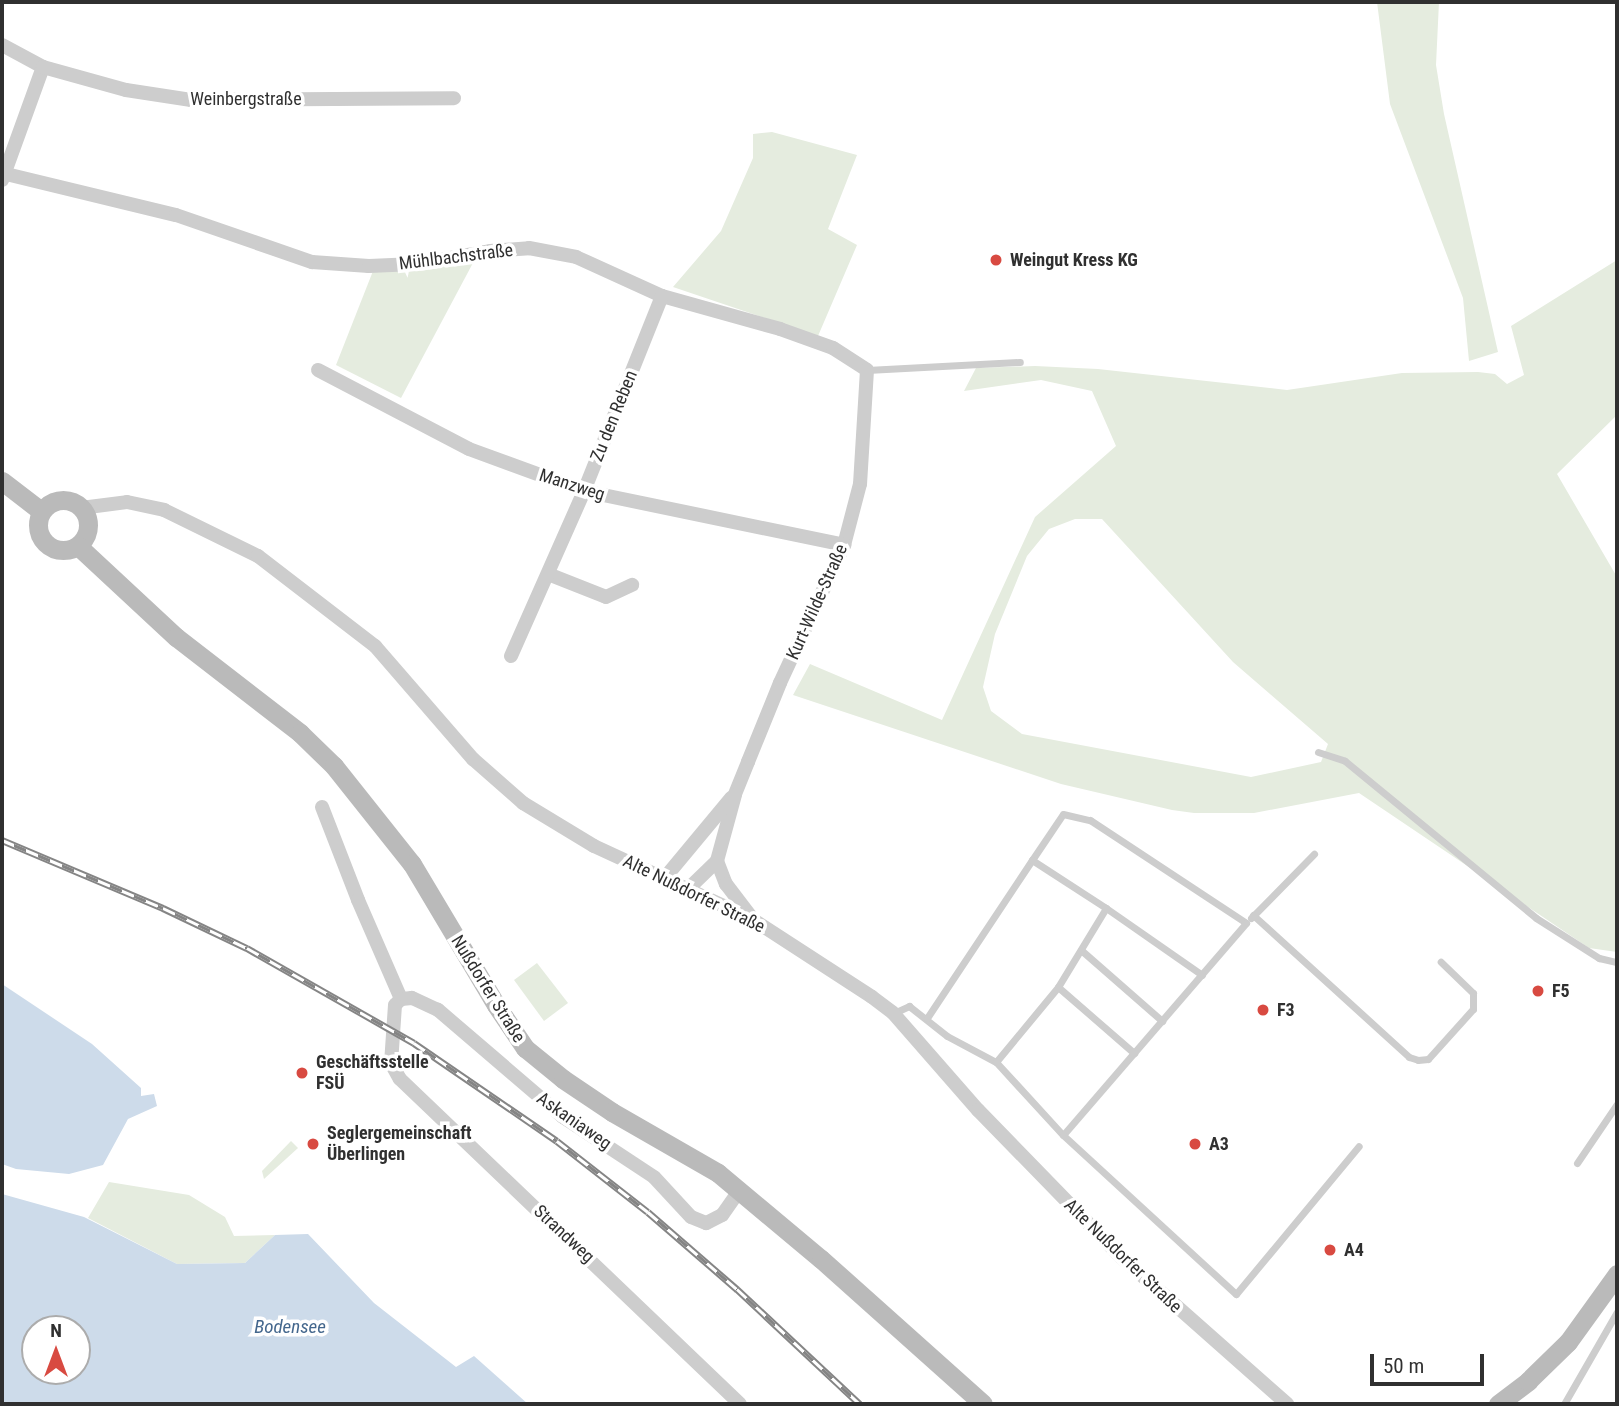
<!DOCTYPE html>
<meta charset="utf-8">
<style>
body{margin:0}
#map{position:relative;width:1619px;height:1406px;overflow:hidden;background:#fff;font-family:"Roboto Condensed",sans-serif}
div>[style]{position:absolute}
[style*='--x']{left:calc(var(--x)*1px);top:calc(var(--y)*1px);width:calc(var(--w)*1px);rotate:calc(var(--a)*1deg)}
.green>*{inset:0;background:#e5ecdf}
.water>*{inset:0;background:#cddbea}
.lane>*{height:7px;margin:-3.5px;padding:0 3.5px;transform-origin:3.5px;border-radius:3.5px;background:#cdcdcd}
.street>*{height:14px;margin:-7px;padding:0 7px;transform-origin:7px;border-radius:7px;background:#cdcdcd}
.secondary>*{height:19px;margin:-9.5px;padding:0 9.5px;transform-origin:9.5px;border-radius:9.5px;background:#bababa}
.secondary>.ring{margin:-9.5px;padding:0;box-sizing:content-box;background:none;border:19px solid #bababa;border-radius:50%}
.rail>*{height:7px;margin-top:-3.5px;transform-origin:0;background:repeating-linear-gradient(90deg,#fff 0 13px,#858585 0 26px);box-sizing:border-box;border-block:2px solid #858585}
.dots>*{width:19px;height:19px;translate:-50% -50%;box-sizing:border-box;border:4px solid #fff;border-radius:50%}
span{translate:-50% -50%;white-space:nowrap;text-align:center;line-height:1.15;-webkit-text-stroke:7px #fff;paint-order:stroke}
.street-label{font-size:18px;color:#303030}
.poi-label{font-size:18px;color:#303030;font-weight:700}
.left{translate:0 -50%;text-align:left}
.water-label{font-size:19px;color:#44678d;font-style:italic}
.frame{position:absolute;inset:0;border:4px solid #303030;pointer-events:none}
.north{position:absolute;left:21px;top:1315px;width:70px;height:70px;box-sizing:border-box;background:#fff;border:2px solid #acacac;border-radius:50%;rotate:0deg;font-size:19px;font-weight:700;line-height:28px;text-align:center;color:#303030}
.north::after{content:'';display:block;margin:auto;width:24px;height:32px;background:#d84a41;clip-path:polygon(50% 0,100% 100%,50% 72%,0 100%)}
.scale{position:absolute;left:1370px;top:1354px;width:114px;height:32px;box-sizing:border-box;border:4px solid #303030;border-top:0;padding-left:9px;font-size:21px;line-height:24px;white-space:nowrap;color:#303030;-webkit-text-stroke:5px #fff;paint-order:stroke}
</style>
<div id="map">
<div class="green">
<div style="clip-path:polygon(1377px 2px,1439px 2px,1436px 65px,1444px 114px,1498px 352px,1469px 361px,1463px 298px,1390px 104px)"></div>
<div style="clip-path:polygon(772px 132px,857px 155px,828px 229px,857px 245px,818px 336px,673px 287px,721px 231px,753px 158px,753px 134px)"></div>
<div style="clip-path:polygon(evenodd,1617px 260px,1617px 415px,1557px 474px,1617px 577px,1617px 952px,1589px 948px,1359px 793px,1254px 813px,1194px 813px,1172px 810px,1061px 784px,793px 695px,810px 664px,942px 720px,1035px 517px,1116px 446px,1092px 391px,1041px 380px,964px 391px,976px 368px,1035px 366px,1098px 369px,1287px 390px,1402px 373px,1478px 372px,1495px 374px,1507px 384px,1524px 375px,1511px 326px,1617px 260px,1075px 519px,1102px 519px,1233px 662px,1328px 744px,1321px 762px,1251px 777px,1022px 734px,991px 711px,983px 687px,995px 634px,1027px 556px,1049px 529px,1075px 519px)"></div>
<div style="clip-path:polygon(474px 261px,401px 398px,336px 365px,373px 271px)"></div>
<div style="clip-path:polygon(537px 963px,568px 1003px,544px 1021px,514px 980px)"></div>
<div style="clip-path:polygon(291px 1141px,298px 1148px,264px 1179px,262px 1171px)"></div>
<div style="clip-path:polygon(109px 1182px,189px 1195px,225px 1217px,234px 1236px,275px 1235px,245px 1263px,177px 1264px,88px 1218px)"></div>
</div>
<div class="water">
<div style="clip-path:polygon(2px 984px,92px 1044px,141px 1088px,141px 1096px,154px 1094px,157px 1106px,128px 1119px,103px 1165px,69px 1174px,16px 1169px,2px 1164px)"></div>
<div style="clip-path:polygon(evenodd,2px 1194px,84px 1217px,177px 1264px,245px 1263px,275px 1235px,308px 1234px,374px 1303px,456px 1367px,474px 1356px,528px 1404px,2px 1404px,2px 1194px,35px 1329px,77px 1329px,77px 1371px,35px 1371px,35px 1329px)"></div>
</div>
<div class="lane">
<div style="--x:867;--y:370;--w:153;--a:-3"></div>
<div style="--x:1318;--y:752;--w:28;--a:18"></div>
<div style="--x:1345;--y:761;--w:247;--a:39.4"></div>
<div style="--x:1536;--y:918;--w:75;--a:32.4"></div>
<div style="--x:1599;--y:958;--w:18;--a:13"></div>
<div style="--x:1032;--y:860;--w:55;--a:-56"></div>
<div style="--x:1063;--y:814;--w:28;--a:13"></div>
<div style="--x:1090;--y:820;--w:187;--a:33.4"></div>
<div style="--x:1246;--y:923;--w:280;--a:130.8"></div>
<div style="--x:1106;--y:908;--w:117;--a:34.9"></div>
<div style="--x:1253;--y:915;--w:211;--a:42.3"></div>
<div style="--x:1409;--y:1057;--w:9;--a:18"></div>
<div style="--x:1418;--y:1060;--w:10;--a:-6"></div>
<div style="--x:1428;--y:1059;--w:67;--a:-48"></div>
<div style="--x:1473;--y:1009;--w:16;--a:-90"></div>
<div style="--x:1473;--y:993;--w:45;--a:-135.9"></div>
<div style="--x:1251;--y:918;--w:90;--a:-45.5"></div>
<div style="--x:1081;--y:950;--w:108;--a:41.2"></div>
<div style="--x:1058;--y:987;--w:101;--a:41"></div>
<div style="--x:894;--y:1013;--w:17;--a:-25"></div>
<div style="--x:909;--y:1006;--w:48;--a:38.3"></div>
<div style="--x:947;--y:1036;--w:55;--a:28"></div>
<div style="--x:996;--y:1062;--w:99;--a:47.5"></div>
<div style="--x:1063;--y:1135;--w:235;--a:42.6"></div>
<div style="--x:1236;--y:1294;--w:192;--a:-50.3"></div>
<div style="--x:927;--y:1018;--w:190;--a:-56.4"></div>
<div style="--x:1032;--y:860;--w:88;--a:33"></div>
<div style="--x:1106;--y:908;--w:92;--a:121.3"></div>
<div style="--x:1058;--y:987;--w:97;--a:129.6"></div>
<div style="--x:1577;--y:1163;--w:71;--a:-55.9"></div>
<div style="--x:1564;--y:1404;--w:106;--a:-60.1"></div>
</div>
<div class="street">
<div style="--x:2;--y:45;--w:47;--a:28.2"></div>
<div style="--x:43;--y:67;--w:120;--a:109.9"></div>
<div style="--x:43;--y:67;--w:86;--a:15.5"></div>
<div style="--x:126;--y:90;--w:66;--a:8.7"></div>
<div style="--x:191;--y:100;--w:263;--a:-0.4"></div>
<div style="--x:2;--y:173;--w:179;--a:13.6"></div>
<div style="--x:176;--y:215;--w:144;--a:19.1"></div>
<div style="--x:312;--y:262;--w:57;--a:4"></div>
<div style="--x:369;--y:266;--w:46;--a:-2.5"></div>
<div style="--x:415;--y:264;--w:76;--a:-9.8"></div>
<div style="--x:490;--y:251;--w:39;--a:-4"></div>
<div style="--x:529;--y:248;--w:48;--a:10.8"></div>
<div style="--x:576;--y:257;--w:94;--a:24.4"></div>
<div style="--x:662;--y:296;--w:123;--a:15.6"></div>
<div style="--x:780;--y:329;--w:56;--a:19.7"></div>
<div style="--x:833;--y:348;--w:40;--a:32.9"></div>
<div style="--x:867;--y:370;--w:114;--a:93.5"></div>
<div style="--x:860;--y:484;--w:63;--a:104.7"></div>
<div style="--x:844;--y:545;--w:152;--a:114.9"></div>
<div style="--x:780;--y:683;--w:85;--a:112.1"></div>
<div style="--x:748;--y:762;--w:35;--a:112"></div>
<div style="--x:735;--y:795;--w:68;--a:105.3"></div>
<div style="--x:717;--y:861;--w:25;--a:69"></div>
<div style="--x:726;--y:884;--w:43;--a:52.6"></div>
<div style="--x:318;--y:370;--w:170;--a:27.6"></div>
<div style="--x:469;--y:449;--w:122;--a:20.1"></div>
<div style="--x:584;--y:491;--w:266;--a:11.7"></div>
<div style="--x:81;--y:508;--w:46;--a:-7.4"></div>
<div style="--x:127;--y:502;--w:38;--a:12"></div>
<div style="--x:164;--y:510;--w:105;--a:26.1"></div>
<div style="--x:258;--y:556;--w:148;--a:37.6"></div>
<div style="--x:375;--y:646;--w:150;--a:49.1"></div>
<div style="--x:473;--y:759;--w:67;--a:41.3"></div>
<div style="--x:523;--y:803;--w:83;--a:31.2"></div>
<div style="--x:594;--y:846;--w:174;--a:24.8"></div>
<div style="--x:752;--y:919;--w:143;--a:33"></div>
<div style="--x:872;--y:997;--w:26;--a:37"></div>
<div style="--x:893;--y:1013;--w:129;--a:48.8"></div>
<div style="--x:978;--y:1110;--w:205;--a:45.8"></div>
<div style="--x:1121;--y:1257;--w:222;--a:41.5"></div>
<div style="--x:548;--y:574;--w:62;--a:21.6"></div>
<div style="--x:606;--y:597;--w:29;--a:-25"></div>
<div style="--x:511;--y:656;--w:180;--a:-66.1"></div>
<div style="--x:584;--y:491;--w:210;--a:-68.2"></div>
<div style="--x:322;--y:807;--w:100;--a:68.8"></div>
<div style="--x:358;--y:900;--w:108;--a:66.5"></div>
<div style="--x:663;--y:880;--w:107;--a:-50.3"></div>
<div style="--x:687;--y:890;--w:42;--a:-44"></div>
<div style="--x:739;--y:1191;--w:29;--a:125"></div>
<div style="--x:722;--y:1215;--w:18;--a:153"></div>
<div style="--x:706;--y:1223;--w:16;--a:-158"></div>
<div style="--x:691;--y:1217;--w:54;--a:-132.8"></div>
<div style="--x:654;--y:1177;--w:109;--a:-146.6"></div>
<div style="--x:563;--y:1117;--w:165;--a:-139.4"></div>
<div style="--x:438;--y:1010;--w:29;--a:-155"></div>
<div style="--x:412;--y:998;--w:11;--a:175"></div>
<div style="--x:401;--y:999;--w:8;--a:135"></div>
<div style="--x:395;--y:1005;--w:58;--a:93.9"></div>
<div style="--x:391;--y:1063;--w:18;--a:61"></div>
<div style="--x:400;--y:1079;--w:470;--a:43.7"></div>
</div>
<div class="secondary">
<div style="--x:2;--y:481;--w:49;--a:37.6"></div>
<div class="ring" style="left:38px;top:500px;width:31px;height:31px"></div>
<div style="--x:78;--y:546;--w:134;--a:42.9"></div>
<div style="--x:176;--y:637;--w:157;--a:37.7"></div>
<div style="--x:300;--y:733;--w:47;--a:44.1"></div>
<div style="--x:334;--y:766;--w:125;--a:51.5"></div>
<div style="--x:412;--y:864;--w:164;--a:59.2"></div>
<div style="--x:496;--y:1005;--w:52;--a:56"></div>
<div style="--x:525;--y:1048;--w:49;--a:39.2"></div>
<div style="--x:563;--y:1079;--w:59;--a:34"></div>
<div style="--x:612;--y:1112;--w:122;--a:29.9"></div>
<div style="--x:718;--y:1173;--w:134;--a:39.9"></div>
<div style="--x:821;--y:1259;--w:217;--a:41.8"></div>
<div style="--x:1498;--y:1404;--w:38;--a:-37"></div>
<div style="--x:1528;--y:1381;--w:56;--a:-44.3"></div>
<div style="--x:1568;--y:1342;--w:84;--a:-54.2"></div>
</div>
<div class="rail">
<div style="--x:2;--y:840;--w:175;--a:22.9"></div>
<div style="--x:163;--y:908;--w:93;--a:25.5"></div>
<div style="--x:247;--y:948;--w:192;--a:29.6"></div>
<div style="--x:414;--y:1043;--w:173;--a:34.4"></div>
<div style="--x:557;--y:1141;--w:115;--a:38"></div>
<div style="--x:648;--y:1212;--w:118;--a:40.9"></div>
<div style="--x:737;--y:1289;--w:168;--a:43.1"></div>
</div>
<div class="dots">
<div style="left:996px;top:260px;background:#d84a41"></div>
<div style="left:1538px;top:991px;background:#d84a41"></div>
<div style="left:1263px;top:1010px;background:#d84a41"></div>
<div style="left:302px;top:1073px;background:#d84a41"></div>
<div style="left:313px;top:1144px;background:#d84a41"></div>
<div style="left:1195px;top:1144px;background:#d84a41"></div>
<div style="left:1330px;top:1250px;background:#d84a41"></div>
</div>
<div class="street-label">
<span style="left:246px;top:99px">Weinbergstraße</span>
<span style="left:456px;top:257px;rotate:-7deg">Mühlbachstraße</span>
<span style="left:614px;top:416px;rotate:-68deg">Zu den Reben</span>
<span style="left:572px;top:485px;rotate:18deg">Manzweg</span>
<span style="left:817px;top:602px;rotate:-66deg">Kurt-Wilde-Straße</span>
<span style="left:694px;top:894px;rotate:26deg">Alte Nußdorfer Straße</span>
<span style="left:488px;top:989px;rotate:58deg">Nußdorfer Straße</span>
<span style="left:574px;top:1121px;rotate:35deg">Askaniaweg</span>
<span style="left:564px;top:1234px;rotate:43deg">Strandweg</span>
<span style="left:1123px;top:1256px;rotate:44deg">Alte Nußdorfer Straße</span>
</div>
<div class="poi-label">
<span class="left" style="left:1010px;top:260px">Weingut Kress KG</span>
<span class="left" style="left:1552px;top:991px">F5</span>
<span class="left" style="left:1277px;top:1010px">F3</span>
<span class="left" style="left:316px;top:1073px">Geschäftsstelle<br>FSÜ</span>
<span class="left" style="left:327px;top:1144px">Seglergemeinschaft<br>Überlingen</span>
<span class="left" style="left:1209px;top:1144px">A3</span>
<span class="left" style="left:1344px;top:1250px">A4</span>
</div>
<div class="water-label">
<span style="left:290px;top:1327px">Bodensee</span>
</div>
<div class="frame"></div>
<div class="north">N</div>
<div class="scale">50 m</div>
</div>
